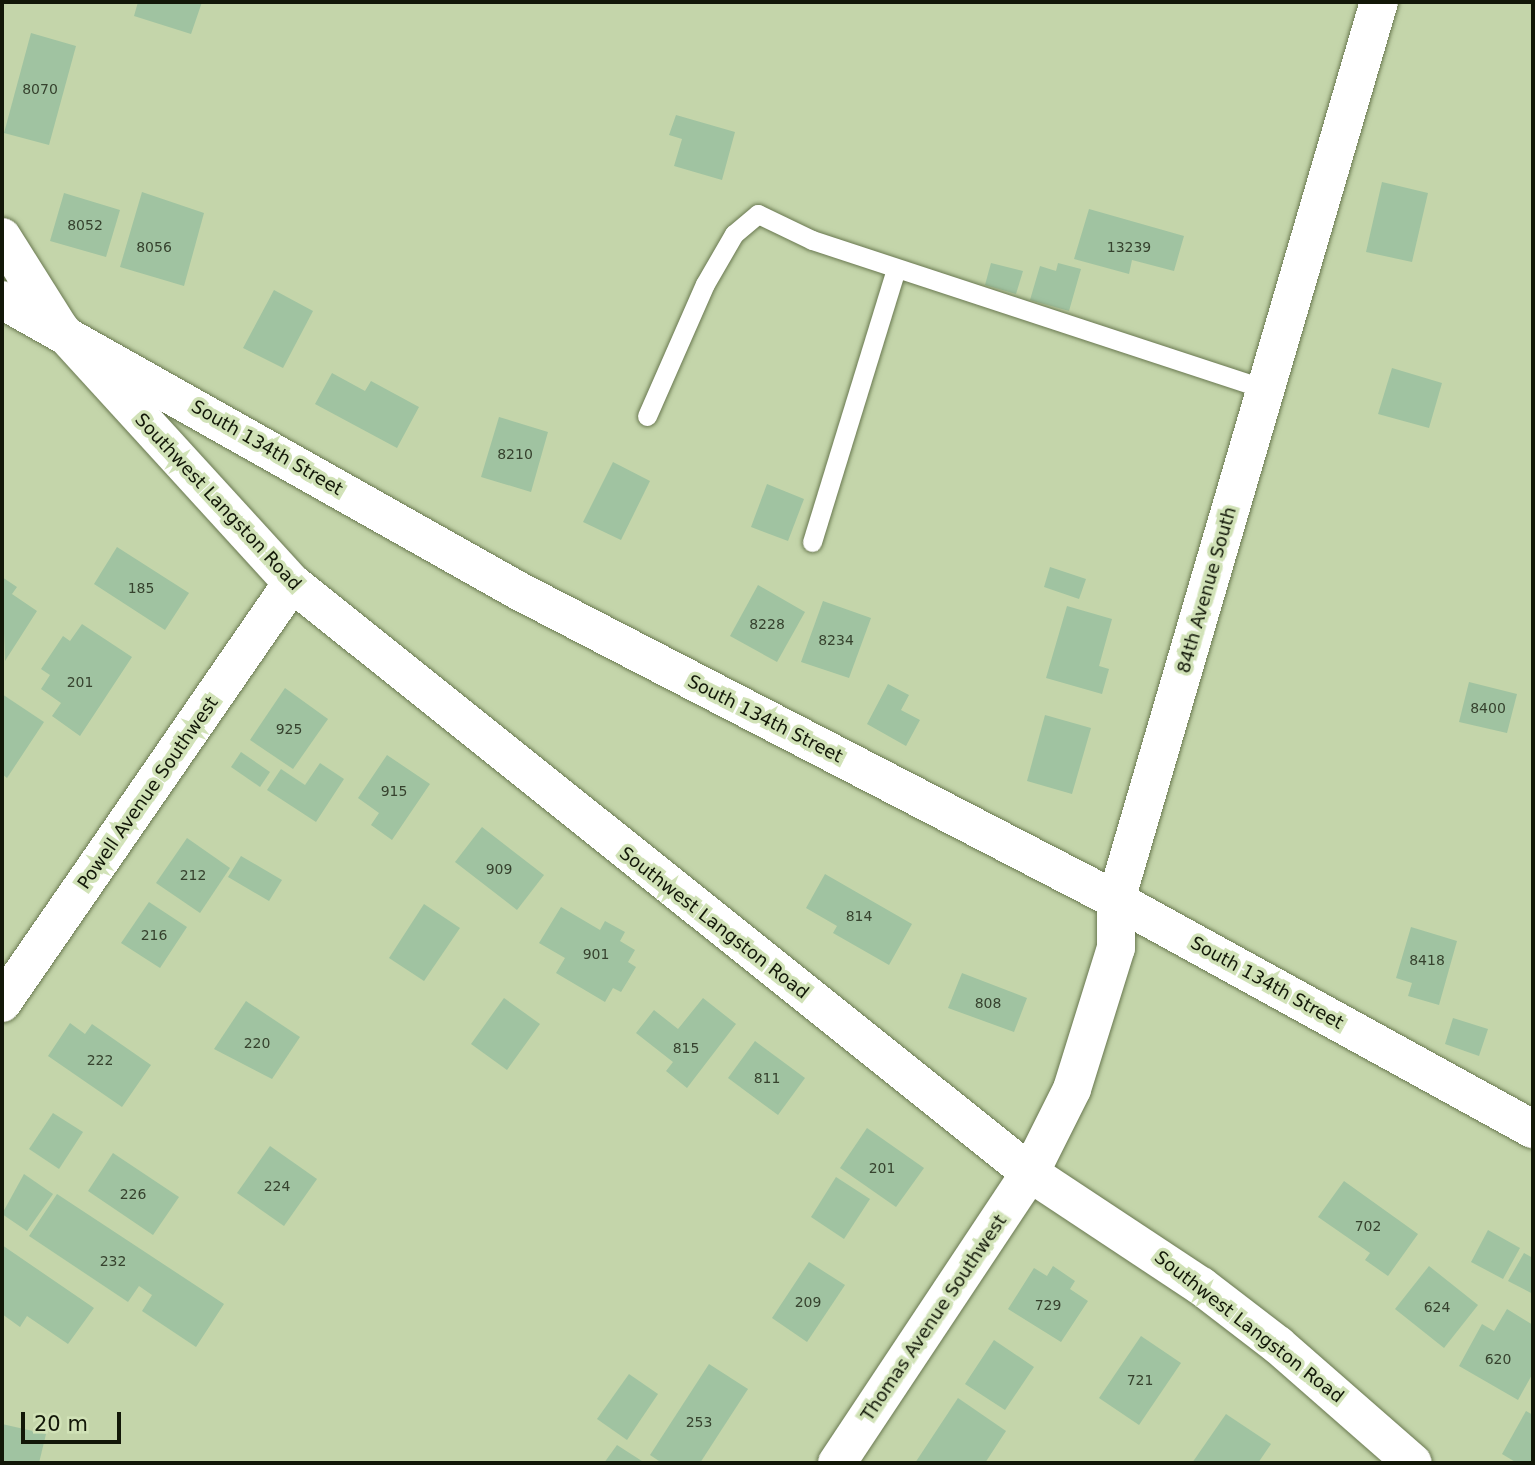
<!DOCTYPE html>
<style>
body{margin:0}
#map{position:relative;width:1535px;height:1465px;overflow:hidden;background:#c4d5aa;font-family:"DejaVu Sans",sans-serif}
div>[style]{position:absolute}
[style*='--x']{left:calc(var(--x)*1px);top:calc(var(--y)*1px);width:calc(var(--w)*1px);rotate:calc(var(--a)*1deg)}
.building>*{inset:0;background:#a0c3a1}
.roads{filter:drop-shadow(0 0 2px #697850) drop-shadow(0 0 2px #697850)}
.lane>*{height:19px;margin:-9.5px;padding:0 9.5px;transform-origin:9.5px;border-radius:9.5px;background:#fff}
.street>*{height:38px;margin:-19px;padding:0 19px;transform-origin:19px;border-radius:19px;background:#fff}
span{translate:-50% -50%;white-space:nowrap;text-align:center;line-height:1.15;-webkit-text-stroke:7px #d1e2b7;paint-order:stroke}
.number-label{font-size:14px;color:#36422e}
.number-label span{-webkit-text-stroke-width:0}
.street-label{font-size:18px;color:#121708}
.frame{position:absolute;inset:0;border:4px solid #121708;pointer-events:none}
.scale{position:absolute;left:21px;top:1412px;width:100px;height:32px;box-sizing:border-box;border:4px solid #121708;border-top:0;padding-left:9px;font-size:21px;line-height:24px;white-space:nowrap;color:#121708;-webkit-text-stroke:5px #d1e2b7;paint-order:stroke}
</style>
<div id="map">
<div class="building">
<div style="clip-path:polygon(138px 2px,202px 2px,191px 34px,134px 16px)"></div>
<div style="clip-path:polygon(31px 33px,76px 46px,49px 145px,4px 133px)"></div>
<div style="clip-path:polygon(676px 115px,735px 132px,722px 180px,674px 166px,682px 139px,669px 135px)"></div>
<div style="clip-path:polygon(1382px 182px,1428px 193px,1412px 262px,1366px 252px)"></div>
<div style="clip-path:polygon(142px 192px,204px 213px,184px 286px,120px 267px)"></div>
<div style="clip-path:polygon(64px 193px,120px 210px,106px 257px,50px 241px)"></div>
<div style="clip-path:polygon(1089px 209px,1184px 236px,1174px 271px,1132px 260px,1129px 274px,1074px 259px)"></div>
<div style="clip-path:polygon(991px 263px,1023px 271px,1016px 294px,985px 285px)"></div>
<div style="clip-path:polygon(1058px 263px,1081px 269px,1069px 311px,1030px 300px,1040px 266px,1056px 271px)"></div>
<div style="clip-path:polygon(274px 290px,313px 311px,283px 368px,243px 348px)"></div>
<div style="clip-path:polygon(1392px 368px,1442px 383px,1429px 428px,1378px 414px)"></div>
<div style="clip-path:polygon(332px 373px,365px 391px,371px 381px,419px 407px,397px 448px,315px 404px)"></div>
<div style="clip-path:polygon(499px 417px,548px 432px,531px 492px,481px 477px)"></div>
<div style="clip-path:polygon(613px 462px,650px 481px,621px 540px,583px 522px)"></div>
<div style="clip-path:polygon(767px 484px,804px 499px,788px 541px,751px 527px)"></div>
<div style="clip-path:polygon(117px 547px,189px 593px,165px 630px,94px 584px)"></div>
<div style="clip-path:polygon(1050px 567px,1086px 579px,1079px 599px,1044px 587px)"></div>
<div style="clip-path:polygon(2px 577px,17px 587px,12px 594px,37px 611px,5px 661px)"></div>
<div style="clip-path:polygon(758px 585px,805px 612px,777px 662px,730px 636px)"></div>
<div style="clip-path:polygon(823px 601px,871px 618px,849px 678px,801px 662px)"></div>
<div style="clip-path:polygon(1067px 606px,1112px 619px,1099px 666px,1109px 669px,1102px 694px,1046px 678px)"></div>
<div style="clip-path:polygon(82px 624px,132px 657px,80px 736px,52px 716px,61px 703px,41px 689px,50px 675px,41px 669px,63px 636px,70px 641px)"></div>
<div style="clip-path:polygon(1469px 682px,1517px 694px,1507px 733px,1459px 722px)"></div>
<div style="clip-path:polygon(888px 684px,909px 695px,901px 710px,920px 720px,906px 746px,867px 724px)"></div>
<div style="clip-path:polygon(285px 688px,328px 719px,293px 769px,250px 740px)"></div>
<div style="clip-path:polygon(2px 694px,44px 722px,7px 778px,2px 774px)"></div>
<div style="clip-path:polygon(1045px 715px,1091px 728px,1072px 794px,1027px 781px)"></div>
<div style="clip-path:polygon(241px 752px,270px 772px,260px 787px,231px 767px)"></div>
<div style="clip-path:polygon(387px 755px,430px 784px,392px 840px,371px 825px,379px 813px,358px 798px)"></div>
<div style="clip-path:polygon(320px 763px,344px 779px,316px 822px,267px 790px,281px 769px,305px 785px)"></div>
<div style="clip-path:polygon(482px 827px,544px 875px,517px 910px,455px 862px)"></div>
<div style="clip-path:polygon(187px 838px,230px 868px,200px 913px,156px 883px)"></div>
<div style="clip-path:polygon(241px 856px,282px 880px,269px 901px,228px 877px)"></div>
<div style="clip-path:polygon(825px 874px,912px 924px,889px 965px,833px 933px,837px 926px,806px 908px)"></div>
<div style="clip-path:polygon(149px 902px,187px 927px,160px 968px,121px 943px)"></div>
<div style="clip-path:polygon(424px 904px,460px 928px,424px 981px,389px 958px)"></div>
<div style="clip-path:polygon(561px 907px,600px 930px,605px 921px,625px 932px,620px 941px,635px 950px,628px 962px,636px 967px,621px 992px,613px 988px,605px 1002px,556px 973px,565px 958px,539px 943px)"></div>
<div style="clip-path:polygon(1411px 927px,1457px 941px,1439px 1005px,1408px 996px,1412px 983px,1396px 978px)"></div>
<div style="clip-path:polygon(962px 973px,1027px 998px,1014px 1032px,948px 1008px)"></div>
<div style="clip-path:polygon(504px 998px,540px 1024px,507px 1070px,471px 1044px)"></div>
<div style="clip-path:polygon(703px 998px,736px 1024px,687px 1088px,666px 1071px,673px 1062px,636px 1033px,654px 1010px,678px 1029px)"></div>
<div style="clip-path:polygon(246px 1001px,300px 1037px,272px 1079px,214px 1049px)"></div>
<div style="clip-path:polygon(1453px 1018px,1488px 1029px,1479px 1056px,1445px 1044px)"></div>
<div style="clip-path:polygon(70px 1023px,85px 1034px,92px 1024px,151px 1065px,122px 1107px,48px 1056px)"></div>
<div style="clip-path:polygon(755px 1041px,805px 1078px,778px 1115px,728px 1078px)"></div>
<div style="clip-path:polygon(53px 1113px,83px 1132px,59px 1169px,29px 1149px)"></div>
<div style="clip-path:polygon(867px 1128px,924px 1168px,896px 1207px,840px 1168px)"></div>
<div style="clip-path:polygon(270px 1146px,317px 1179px,284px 1226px,237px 1193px)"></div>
<div style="clip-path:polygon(113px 1153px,179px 1197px,153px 1235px,88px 1191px)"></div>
<div style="clip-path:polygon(24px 1174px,53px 1194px,27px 1231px,2px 1214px)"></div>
<div style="clip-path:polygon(836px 1177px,870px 1199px,844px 1239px,811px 1217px)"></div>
<div style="clip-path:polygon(1344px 1181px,1418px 1234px,1388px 1276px,1365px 1260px,1370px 1253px,1318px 1217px)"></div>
<div style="clip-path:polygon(57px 1194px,224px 1304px,196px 1347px,142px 1311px,152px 1295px,139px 1286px,128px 1302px,29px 1236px)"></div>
<div style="clip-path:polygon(1488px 1230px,1520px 1248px,1503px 1279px,1471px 1262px)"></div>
<div style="clip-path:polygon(2px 1245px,94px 1308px,68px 1344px,27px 1316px,20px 1327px,2px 1314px)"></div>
<div style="clip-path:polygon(1524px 1253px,1533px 1258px,1533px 1294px,1508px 1281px)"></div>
<div style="clip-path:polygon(809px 1262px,845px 1285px,807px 1342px,772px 1318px)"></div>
<div style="clip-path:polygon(1053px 1266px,1075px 1281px,1070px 1289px,1088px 1301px,1061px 1342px,1008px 1309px,1034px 1268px,1047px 1276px)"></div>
<div style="clip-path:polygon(1429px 1266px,1478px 1305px,1444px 1348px,1395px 1309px)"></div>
<div style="clip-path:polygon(1507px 1309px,1533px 1325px,1533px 1373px,1518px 1400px,1459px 1366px,1482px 1324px,1494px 1331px)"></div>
<div style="clip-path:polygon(1141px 1336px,1181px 1363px,1139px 1425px,1099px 1398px)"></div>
<div style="clip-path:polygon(994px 1340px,1034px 1367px,1005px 1410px,965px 1384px)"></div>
<div style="clip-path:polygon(709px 1364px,748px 1389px,700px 1463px,662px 1463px,650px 1455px)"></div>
<div style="clip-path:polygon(629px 1374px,658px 1394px,627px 1440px,597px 1419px)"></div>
<div style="clip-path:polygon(958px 1398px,1006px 1431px,985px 1463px,915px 1463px)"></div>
<div style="clip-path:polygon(1526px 1411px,1533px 1415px,1533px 1463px,1517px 1463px,1502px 1454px)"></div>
<div style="clip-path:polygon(1226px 1414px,1271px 1444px,1258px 1463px,1192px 1463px)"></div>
<div style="clip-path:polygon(2px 1424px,46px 1434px,39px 1463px,2px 1463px)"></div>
<div style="clip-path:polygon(617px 1445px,645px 1463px,604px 1463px)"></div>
</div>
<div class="roads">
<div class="lane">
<div style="--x:647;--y:416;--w:144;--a:-66.3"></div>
<div style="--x:705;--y:284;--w:58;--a:-59.9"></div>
<div style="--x:734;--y:234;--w:31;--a:-40"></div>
<div style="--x:758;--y:214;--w:60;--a:25.7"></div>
<div style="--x:812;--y:240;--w:477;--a:18.2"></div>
<div style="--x:812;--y:542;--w:286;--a:-72.9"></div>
</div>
<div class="street">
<div style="--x:2;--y:237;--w:109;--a:57.8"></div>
<div style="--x:60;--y:329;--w:344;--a:47.6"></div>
<div style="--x:292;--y:583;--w:945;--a:38.64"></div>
<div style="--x:1030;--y:1173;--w:205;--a:33.5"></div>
<div style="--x:1201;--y:1286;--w:97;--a:37.5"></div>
<div style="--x:1278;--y:1345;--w:179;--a:41.2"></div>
<div style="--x:2;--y:300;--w:591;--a:29.38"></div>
<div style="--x:517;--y:590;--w:674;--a:27.36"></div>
<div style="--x:1116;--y:900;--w:476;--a:28.8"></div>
<div style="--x:2;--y:1003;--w:510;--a:-55.38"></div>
<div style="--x:837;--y:1463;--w:348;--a:-56.4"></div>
<div style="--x:1030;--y:1173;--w:94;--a:-63.4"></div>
<div style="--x:1072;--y:1089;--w:148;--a:-72.7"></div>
<div style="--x:1116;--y:948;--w:48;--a:-90"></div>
<div style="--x:1116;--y:900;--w:936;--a:-73.68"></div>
</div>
</div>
<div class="number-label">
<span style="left:40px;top:89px">8070</span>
<span style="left:85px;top:225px">8052</span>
<span style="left:154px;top:247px">8056</span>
<span style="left:1129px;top:247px">13239</span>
<span style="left:515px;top:454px">8210</span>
<span style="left:141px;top:588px">185</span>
<span style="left:767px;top:624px">8228</span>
<span style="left:836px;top:640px">8234</span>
<span style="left:80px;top:682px">201</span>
<span style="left:1488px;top:708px">8400</span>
<span style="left:289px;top:729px">925</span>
<span style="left:394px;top:791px">915</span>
<span style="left:499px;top:869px">909</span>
<span style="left:193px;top:875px">212</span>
<span style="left:859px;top:916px">814</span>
<span style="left:154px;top:935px">216</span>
<span style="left:596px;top:954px">901</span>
<span style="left:1427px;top:960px">8418</span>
<span style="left:988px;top:1003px">808</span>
<span style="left:257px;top:1043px">220</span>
<span style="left:686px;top:1048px">815</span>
<span style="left:100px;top:1060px">222</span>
<span style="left:767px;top:1078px">811</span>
<span style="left:882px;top:1168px">201</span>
<span style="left:277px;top:1186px">224</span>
<span style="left:133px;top:1194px">226</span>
<span style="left:1368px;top:1226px">702</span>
<span style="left:113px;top:1261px">232</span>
<span style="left:808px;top:1302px">209</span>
<span style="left:1048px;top:1305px">729</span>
<span style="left:1437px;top:1307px">624</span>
<span style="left:1498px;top:1359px">620</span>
<span style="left:1140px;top:1380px">721</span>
<span style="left:699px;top:1422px">253</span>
</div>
<div class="street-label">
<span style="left:267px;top:448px;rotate:30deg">South 134th Street</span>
<span style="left:218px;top:502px;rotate:47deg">Southwest Langston Road</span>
<span style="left:1207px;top:590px;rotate:-74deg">84th Avenue South</span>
<span style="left:765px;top:719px;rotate:27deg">South 134th Street</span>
<span style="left:148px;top:793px;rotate:-55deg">Powell Avenue Southwest</span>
<span style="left:714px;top:923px;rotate:38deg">Southwest Langston Road</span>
<span style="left:1267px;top:983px;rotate:29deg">South 134th Street</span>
<span style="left:934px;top:1318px;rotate:-56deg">Thomas Avenue Southwest</span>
<span style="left:1249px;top:1327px;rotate:38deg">Southwest Langston Road</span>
</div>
<div class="frame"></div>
<div class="scale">20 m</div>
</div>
